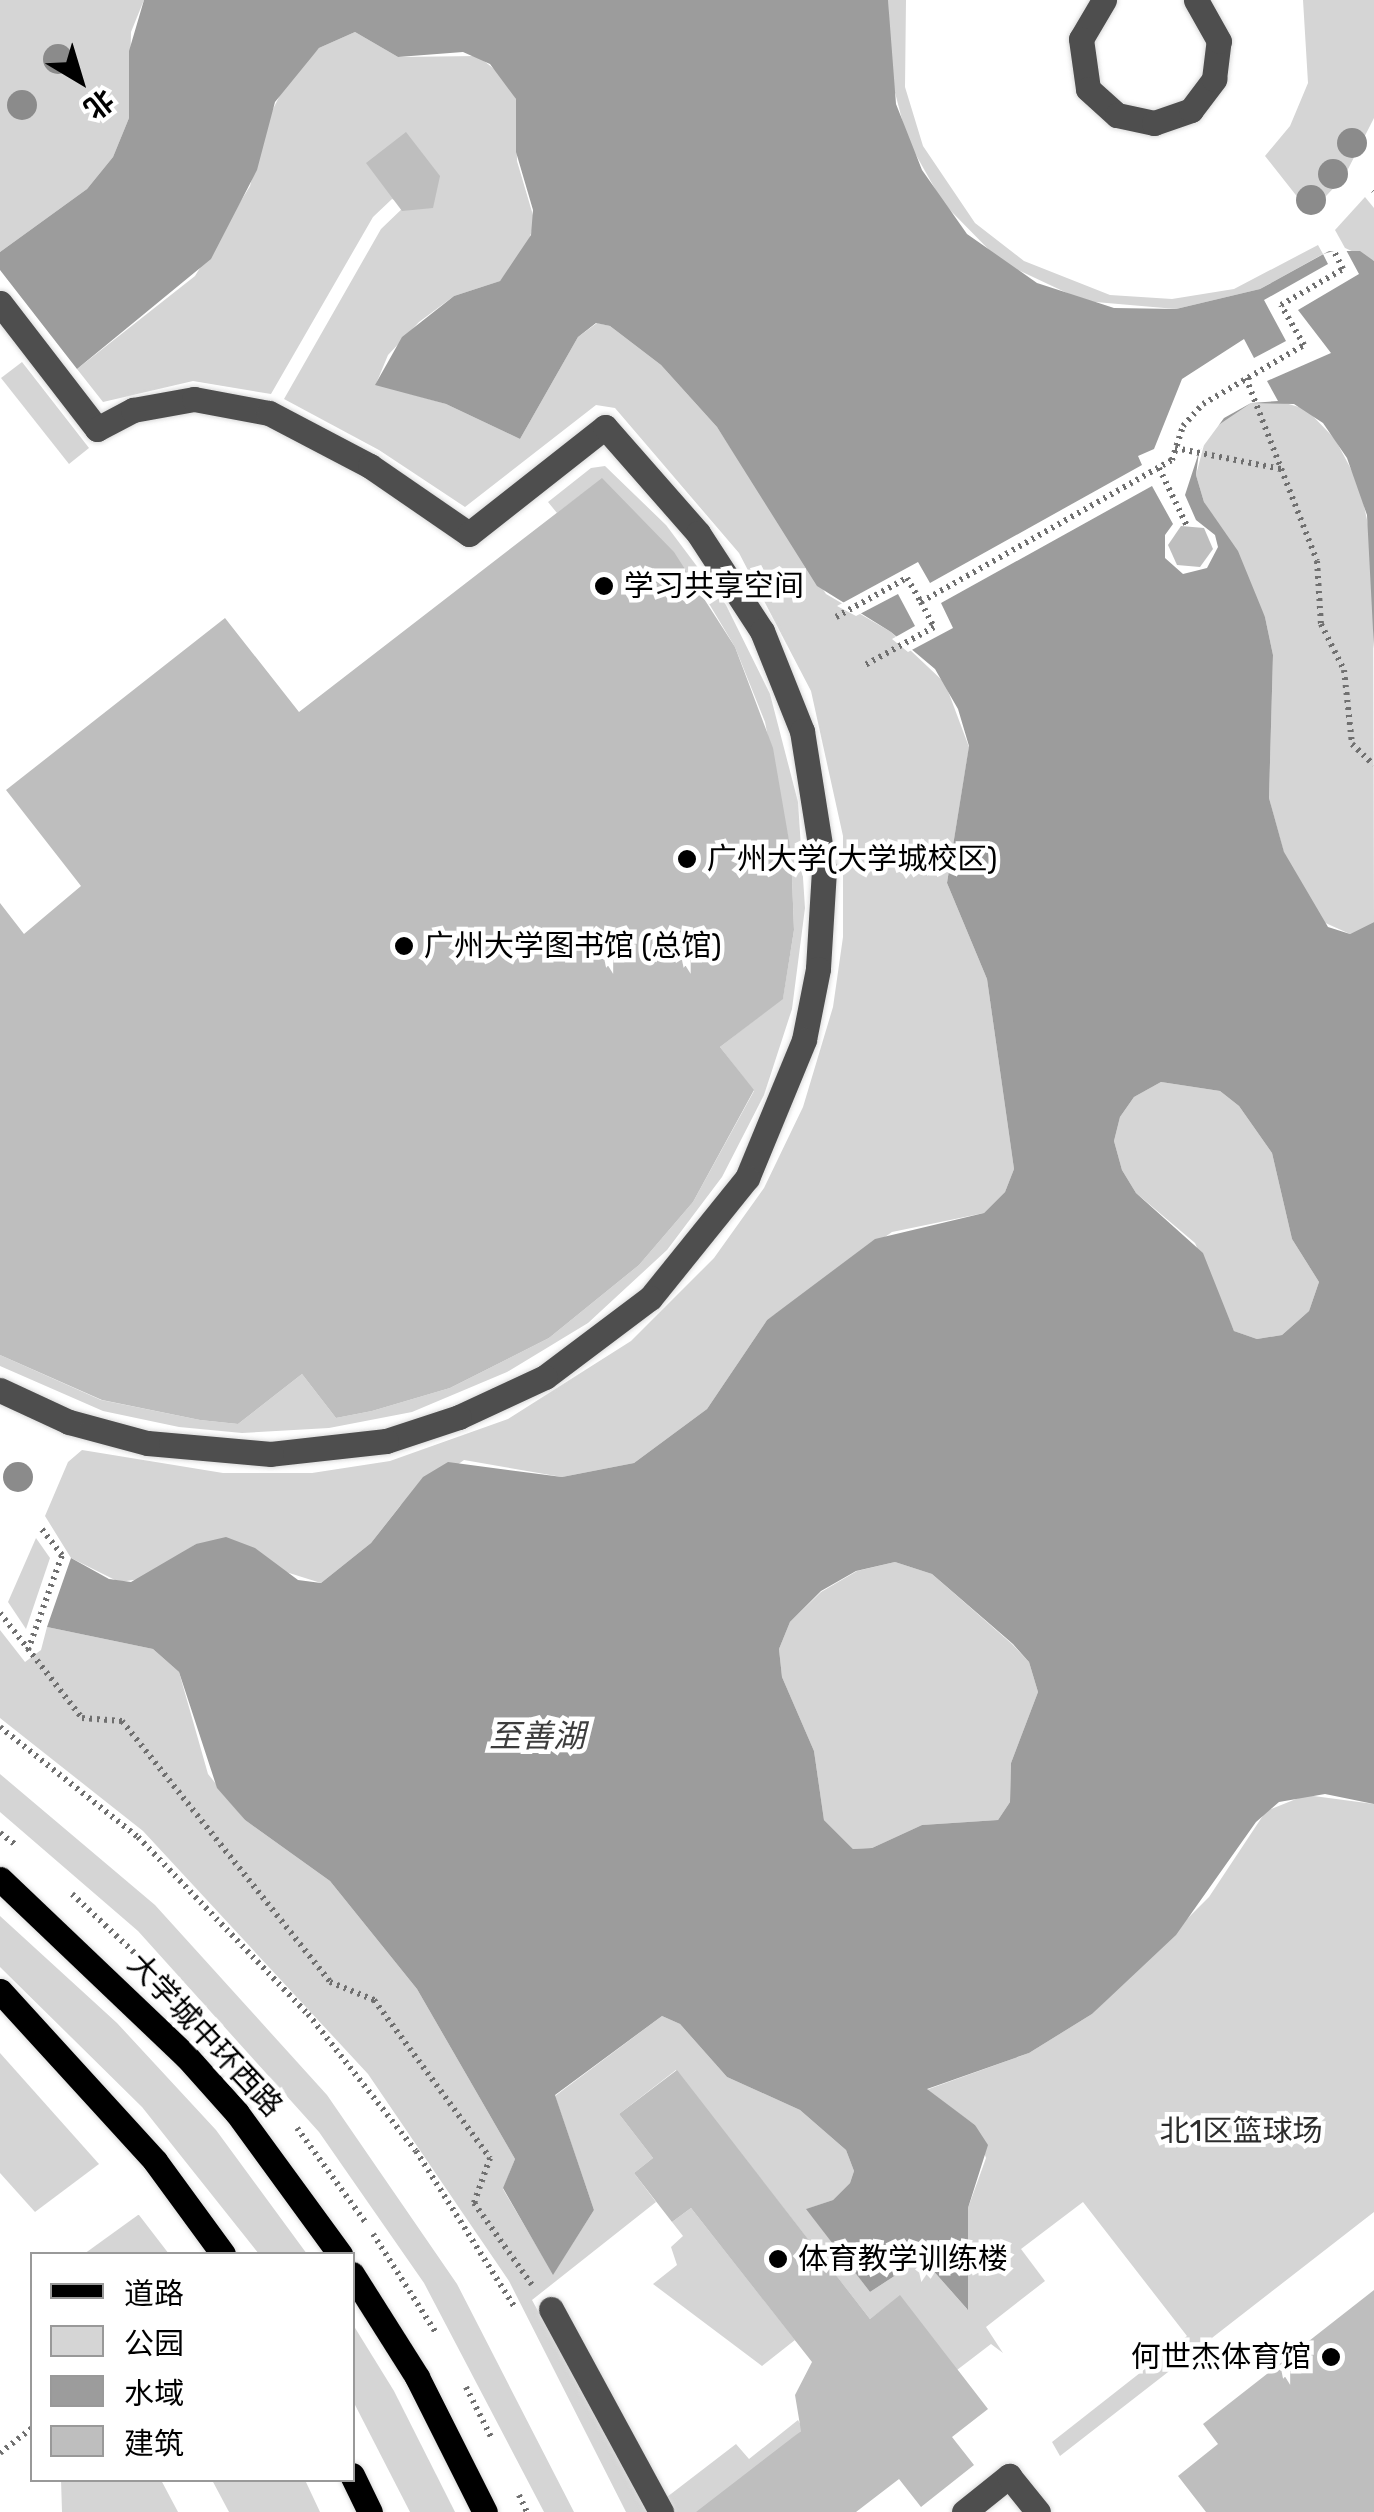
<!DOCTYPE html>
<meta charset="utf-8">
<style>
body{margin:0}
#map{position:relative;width:1374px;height:2512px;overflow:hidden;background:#fff;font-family:Rubik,"Noto Sans SC",sans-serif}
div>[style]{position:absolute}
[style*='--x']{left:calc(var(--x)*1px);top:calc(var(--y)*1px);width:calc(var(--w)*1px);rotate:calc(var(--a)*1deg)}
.green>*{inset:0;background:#d5d5d5}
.water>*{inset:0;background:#9c9c9c}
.pier>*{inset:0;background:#fff}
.building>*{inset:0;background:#bebebe}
.path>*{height:6px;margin-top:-3px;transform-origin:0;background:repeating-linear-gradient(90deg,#707070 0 2.5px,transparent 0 7.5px)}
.roads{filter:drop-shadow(0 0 2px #dbdbdb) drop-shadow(0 0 2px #dbdbdb)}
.minor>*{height:25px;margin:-12.5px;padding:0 12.5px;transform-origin:12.5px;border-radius:12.5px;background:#4e4e4e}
.major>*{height:25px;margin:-12.5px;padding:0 12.5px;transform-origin:12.5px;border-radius:12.5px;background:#000}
.trees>*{width:30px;height:30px;margin:-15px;border-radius:50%;background:#8b8b8b}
.dots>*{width:28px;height:28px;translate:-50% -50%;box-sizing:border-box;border:5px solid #fff;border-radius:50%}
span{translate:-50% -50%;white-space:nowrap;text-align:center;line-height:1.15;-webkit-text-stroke:9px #fff;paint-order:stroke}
.poi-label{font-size:30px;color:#000}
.left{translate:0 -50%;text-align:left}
.right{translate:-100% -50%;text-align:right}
.street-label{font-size:30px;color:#000}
.park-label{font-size:30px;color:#2c2c2c}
.water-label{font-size:32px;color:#3d3d3d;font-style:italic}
.legend{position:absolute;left:30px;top:2252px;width:325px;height:230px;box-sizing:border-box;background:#fff;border:2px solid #999;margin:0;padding:12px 18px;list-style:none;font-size:30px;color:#000}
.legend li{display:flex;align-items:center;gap:20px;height:50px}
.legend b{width:50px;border:2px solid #999}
.north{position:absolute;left:30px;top:30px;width:100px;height:100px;-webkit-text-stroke:8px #fff;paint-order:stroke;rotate:142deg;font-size:28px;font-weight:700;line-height:40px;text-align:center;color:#000}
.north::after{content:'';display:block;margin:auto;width:35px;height:45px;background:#000;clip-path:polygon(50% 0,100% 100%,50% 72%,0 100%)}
</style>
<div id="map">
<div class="green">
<div style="clip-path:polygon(0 0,144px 0,131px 32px,129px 118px,113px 157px,87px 189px,0 252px)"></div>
<div style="clip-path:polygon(888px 0,906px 0,905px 87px,923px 146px,975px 223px,1024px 261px,1110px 295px,1172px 299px,1234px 289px,1318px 245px,1323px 254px,1260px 289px,1176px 309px,1084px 301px,1001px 262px,943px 203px,907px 139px,890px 73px)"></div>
<div style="clip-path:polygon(1303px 0,1374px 0,1374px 118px,1344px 177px,1310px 213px,1265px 156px,1290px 126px,1308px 83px)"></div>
<div style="clip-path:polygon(355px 32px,398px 57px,478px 56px,504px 77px,516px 99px,517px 161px,535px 222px,526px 248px,500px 281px,454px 296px,419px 322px,388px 355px,376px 384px,446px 404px,520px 439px,578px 337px,597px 323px,610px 326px,661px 365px,717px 427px,826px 594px,891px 632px,945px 683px,969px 747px,947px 883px,987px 979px,1014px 1169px,1005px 1192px,984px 1213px,892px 1232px,767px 1320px,707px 1409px,634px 1463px,562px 1477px,464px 1460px,400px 1506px,371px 1543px,321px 1583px,196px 1544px,141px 1579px,119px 1582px,71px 1558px,45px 1516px,68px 1462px,82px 1450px,223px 1473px,312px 1473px,390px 1461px,508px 1419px,631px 1341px,714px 1258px,764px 1188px,803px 1107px,833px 1007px,843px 937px,843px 836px,811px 691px,739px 553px,615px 408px,596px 405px,465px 507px,379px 450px,284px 399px,381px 229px,406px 205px,392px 199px,373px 217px,271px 394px,193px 381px,103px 402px,77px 369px,195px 276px,250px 186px,267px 121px,286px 83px,319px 48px)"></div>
<div style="clip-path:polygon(1365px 197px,1374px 208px,1374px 261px,1345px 248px,1335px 230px)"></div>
<div style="clip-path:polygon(22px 362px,89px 448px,69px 464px,1px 378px)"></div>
<div style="clip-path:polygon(1278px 401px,1306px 409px,1335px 439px,1360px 486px,1373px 549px,1374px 922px,1350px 934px,1321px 921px,1284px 853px,1269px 798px,1273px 655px,1265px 617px,1204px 502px,1196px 475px,1205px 441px,1224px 418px,1251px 403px)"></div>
<div style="clip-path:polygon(605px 466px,666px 525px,726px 605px,770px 694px,798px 802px,805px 908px,792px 1009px,764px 1095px,722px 1177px,667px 1250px,588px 1323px,507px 1372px,412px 1412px,329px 1428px,242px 1433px,179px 1427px,103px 1411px,0 1366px,0 1355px,101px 1400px,200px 1420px,238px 1424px,302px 1374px,336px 1418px,372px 1411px,450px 1388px,549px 1338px,639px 1265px,693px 1202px,754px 1091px,720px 1047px,783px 998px,794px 930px,791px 852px,765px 722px,735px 647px,696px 582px,602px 479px,557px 513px,548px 502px,591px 468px)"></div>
<div style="clip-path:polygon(1161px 1082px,1220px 1091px,1239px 1106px,1272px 1153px,1292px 1239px,1319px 1282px,1309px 1311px,1282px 1335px,1257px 1339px,1234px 1331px,1195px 1243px,1136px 1193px,1122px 1170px,1114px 1141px,1120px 1117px,1134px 1097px)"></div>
<div style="clip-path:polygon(36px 1538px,50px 1558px,26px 1629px,8px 1602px)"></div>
<div style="clip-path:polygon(895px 1562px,932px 1574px,1012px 1644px,1029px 1662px,1038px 1692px,1011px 1763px,1010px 1802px,998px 1820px,922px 1825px,872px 1848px,853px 1849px,824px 1820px,814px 1751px,782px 1677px,779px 1649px,790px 1622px,821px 1592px,857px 1571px)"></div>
<div style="clip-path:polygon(47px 1627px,153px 1649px,179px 1672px,208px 1774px,245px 1820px,330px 1881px,417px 1989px,515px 2159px,503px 2189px,553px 2274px,594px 2210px,555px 2096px,662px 2016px,680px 2024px,727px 2077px,800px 2110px,846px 2150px,854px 2171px,850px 2183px,833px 2200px,807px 2209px,870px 2292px,922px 2258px,967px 2309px,968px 2208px,986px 2158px,975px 2125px,926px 2090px,1029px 2053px,1092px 2014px,1209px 1897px,1266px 1811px,1306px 1795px,1374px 1804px,1374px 2212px,1060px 2456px,1052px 2442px,1187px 2336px,1083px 2202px,1021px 2249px,1045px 2281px,986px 2327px,1003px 2353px,991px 2344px,957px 2370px,900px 2296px,870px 2319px,676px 2070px,619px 2114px,653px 2158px,634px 2173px,656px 2202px,532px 2300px,647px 2512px,626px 2512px,509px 2281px,368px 2074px,143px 1831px,0 1718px,0 1630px,25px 1662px,41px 1650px)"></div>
<div style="clip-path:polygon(0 1774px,155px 1905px,327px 2095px,457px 2284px,574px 2512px,544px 2512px,424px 2283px,319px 2132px,138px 1931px,0 1812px)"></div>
<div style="clip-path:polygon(0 1916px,117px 2023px,216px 2130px,307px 2254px,259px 2254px,142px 2107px,0 1967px)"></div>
<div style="clip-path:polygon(0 2053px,99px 2164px,35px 2212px,0 2173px)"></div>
<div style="clip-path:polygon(691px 2208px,795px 2340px,762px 2366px,653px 2284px,677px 2265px,671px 2247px,683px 2236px,672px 2222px)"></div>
<div style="clip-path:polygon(139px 2215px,169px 2254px,84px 2254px,138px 2215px)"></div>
<div style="clip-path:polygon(352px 2323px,394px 2391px,455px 2512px,410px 2512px,353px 2401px)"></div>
<div style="clip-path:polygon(798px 2420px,803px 2429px,713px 2512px,675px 2512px,667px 2497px,736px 2444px,749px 2459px)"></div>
<div style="clip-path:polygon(61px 2480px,161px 2480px,178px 2512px,62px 2512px)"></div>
<div style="clip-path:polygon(212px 2480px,305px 2480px,320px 2512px,229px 2512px)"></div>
</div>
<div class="water">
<div style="clip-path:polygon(evenodd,144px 0,888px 0,896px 104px,922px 170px,967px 234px,1037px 283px,1114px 308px,1176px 309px,1260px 289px,1329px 251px,1360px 251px,1374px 261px,1374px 649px,1367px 515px,1347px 458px,1323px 423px,1294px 404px,1251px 403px,1214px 428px,1199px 452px,1196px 475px,1204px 502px,1238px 551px,1265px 617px,1273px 655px,1269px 798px,1284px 852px,1328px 927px,1350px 934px,1374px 922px,1374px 1804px,1325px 1794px,1279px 1802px,1256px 1822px,1176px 1935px,1092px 2014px,1029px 2053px,927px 2089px,975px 2125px,988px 2145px,968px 2208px,968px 2310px,922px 2258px,870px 2292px,806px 2209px,833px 2200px,850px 2183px,854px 2171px,846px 2150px,800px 2110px,727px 2077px,680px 2024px,662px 2016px,555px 2095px,594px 2210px,553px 2275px,503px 2188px,515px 2159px,417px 1989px,330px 1881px,245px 1820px,217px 1788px,179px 1672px,153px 1649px,47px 1627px,71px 1558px,109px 1579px,131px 1582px,196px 1544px,226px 1537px,255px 1548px,298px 1580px,321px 1583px,371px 1543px,423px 1477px,448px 1462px,562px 1477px,634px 1463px,707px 1409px,767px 1320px,875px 1239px,984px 1213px,1005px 1192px,1014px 1169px,987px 979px,947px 883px,969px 746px,958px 709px,935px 669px,891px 632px,817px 586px,717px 427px,661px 365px,610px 326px,596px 323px,578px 337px,520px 439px,446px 404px,375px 385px,402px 337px,454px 296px,500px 281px,531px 235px,533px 210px,516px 152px,516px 99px,490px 64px,463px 52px,398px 57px,355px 32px,319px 48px,275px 102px,257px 170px,211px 259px,77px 369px,0 270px,0 252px,87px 189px,113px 157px,129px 118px,129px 51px,144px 0,1161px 1082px,1220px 1091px,1239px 1106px,1272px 1153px,1292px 1239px,1319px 1282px,1309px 1311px,1282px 1335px,1257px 1339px,1234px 1331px,1203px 1253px,1136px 1193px,1122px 1170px,1114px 1141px,1120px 1117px,1134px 1097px,1161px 1082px,144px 0,895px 1562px,932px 1574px,1013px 1644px,1029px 1662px,1038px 1692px,1011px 1763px,1010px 1802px,998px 1820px,922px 1825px,872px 1848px,853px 1849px,824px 1820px,814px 1751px,782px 1677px,779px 1649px,790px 1622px,821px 1591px,856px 1571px,895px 1562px)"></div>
</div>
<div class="pier">
<div style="clip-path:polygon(1345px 248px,1359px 274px,1298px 310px,1331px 353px,1267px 381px,1278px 401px,1251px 403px,1224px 418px,1199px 452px,1185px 495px,1196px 520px,1215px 535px,1218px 547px,1207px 568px,1183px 574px,1165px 558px,1165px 535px,1173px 524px,1152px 486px,941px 603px,953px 628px,908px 652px,892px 639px,915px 626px,898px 594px,856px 616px,837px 606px,918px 562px,930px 583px,1142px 465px,1138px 456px,1154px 449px,1182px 379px,1244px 339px,1254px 358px,1286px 341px,1264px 300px,1328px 264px,1323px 254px)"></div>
</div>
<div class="building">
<div style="clip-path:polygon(406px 132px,440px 176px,433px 208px,402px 211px,366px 163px)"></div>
<div style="clip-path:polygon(602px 478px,674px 552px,735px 647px,773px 748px,791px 852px,794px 930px,783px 999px,720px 1047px,754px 1090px,693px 1202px,639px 1265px,549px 1338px,450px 1388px,372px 1411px,336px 1418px,302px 1374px,238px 1424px,200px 1420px,102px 1400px,0 1355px,0 903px,24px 934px,81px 886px,6px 790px,225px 618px,299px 712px)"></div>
<div style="clip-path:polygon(1181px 526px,1204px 528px,1213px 549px,1200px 567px,1177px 565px,1168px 545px)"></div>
<div style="clip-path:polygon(677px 2070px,870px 2319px,900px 2295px,988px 2409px,952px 2437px,974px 2465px,921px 2507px,899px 2479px,856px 2512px,696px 2512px,801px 2431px,795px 2395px,812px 2362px,691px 2208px,672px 2222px,634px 2173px,653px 2158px,619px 2114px)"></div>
<div style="clip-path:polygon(1374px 2290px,1374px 2512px,1206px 2512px,1178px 2476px,1218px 2444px,1203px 2424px)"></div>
</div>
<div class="path">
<div style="--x:1373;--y:190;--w:1;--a:45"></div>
<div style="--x:1246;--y:378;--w:196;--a:68.8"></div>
<div style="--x:1317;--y:561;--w:63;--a:86.4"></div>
<div style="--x:1321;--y:624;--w:51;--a:63.4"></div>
<div style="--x:1344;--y:670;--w:74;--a:83.8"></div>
<div style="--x:1352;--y:744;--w:30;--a:44"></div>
<div style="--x:1175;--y:448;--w:108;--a:11.2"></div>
<div style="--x:1159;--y:468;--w:64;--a:64.2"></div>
<div style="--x:921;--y:602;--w:288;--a:-29.5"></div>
<div style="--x:1172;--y:460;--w:36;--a:-72"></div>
<div style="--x:1183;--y:426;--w:30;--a:-48"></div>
<div style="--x:1203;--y:404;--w:117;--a:-30.3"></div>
<div style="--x:1304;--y:345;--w:46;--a:-119.9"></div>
<div style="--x:1281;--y:305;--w:72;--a:-30.1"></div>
<div style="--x:1343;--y:269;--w:20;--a:-117"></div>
<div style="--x:836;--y:617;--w:81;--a:-28.8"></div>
<div style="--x:907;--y:578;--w:28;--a:60"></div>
<div style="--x:921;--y:602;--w:28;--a:63"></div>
<div style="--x:934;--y:627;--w:81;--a:151.2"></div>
<div style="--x:0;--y:1613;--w:133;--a:52"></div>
<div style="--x:82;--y:1718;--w:40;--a:4.3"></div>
<div style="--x:122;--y:1721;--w:334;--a:51.4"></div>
<div style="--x:330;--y:1982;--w:48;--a:22.2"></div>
<div style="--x:374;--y:2000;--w:196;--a:53.7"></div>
<div style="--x:490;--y:2158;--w:48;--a:109.6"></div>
<div style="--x:474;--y:2203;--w:100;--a:54.7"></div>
<div style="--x:28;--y:1650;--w:101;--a:-70.3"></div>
<div style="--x:62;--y:1555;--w:36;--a:-128"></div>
<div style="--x:0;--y:1727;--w:176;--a:38.6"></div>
<div style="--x:138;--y:1837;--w:245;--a:46.2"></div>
<div style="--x:308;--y:2014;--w:174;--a:51.8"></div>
<div style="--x:416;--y:2151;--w:187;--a:57.7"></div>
<div style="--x:0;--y:1833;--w:21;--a:37"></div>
<div style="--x:72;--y:1894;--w:143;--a:43.3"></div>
<div style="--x:297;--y:2128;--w:117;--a:54"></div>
<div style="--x:373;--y:2234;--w:117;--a:57.5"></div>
<div style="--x:466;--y:2387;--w:58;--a:63.4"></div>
<div style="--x:0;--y:2453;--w:41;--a:-38"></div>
<div style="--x:519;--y:2495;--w:19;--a:65"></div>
</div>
<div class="roads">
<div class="minor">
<div style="--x:1104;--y:0;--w:45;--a:120.5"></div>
<div style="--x:1081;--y:39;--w:50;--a:82"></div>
<div style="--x:1088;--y:89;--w:39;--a:42"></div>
<div style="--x:1117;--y:115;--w:38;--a:12"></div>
<div style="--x:1154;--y:123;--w:39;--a:-19"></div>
<div style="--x:1191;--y:110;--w:39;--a:-53"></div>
<div style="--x:1214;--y:79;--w:38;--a:-83"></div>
<div style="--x:1219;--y:41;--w:47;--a:-119.3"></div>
<div style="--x:0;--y:303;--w:159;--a:52.4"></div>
<div style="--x:97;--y:429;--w:41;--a:-27.8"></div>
<div style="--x:133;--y:410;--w:62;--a:-10.2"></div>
<div style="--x:194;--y:399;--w:76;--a:10.6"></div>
<div style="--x:269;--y:413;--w:114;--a:27.7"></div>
<div style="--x:370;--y:466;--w:120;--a:34.5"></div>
<div style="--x:469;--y:534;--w:173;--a:-38.2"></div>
<div style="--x:605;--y:427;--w:141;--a:48.7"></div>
<div style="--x:698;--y:533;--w:117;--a:56.9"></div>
<div style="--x:762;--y:631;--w:108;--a:68.2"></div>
<div style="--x:802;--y:731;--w:141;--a:81"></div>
<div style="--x:824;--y:870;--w:99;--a:93.5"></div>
<div style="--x:818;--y:969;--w:72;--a:101.2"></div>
<div style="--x:804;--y:1040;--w:149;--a:112.4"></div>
<div style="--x:747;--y:1178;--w:154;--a:128.9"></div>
<div style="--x:650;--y:1298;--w:131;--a:143"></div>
<div style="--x:545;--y:1377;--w:95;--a:155.1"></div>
<div style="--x:459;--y:1417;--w:77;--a:161.8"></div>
<div style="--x:386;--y:1441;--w:116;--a:173.6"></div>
<div style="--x:271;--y:1454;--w:124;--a:-174.9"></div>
<div style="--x:147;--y:1443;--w:81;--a:-164.9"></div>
<div style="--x:69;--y:1422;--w:76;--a:-155.1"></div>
<div style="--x:551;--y:2309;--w:231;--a:61.5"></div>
<div style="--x:964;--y:2512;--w:58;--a:-38.7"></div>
<div style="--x:1009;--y:2476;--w:46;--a:51.1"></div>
</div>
<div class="major">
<div style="--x:0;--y:1879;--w:257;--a:43.6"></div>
<div style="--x:186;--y:2056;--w:76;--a:48.2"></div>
<div style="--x:237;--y:2113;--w:175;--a:53.9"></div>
<div style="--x:0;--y:1991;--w:230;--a:47.6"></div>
<div style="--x:155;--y:2161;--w:115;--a:53.8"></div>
<div style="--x:352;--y:2274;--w:122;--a:57.7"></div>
<div style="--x:417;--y:2377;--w:151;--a:63.3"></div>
<div style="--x:352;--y:2475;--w:41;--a:64.1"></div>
</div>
</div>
<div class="trees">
<div style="left:58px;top:59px"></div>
<div style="left:22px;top:105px"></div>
<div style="left:1352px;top:143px"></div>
<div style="left:1333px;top:174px"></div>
<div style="left:1311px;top:200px"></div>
<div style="left:18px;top:1477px"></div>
</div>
<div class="dots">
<div style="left:604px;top:586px;background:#000"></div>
<div style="left:687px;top:859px;background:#000"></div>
<div style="left:404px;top:946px;background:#000"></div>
<div style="left:778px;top:2259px;background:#000"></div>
<div style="left:1331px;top:2357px;background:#000"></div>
</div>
<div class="poi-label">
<span class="left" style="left:624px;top:586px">学习共享空间</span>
<span class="left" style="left:707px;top:859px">广州大学(大学城校区)</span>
<span class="left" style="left:424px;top:946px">广州大学图书馆 (总馆)</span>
<span class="left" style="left:798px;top:2259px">体育教学训练楼</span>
<span class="right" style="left:1311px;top:2357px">何世杰体育馆</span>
</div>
<div class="street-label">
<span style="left:205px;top:2035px;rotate:47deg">大学城中环西路</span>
</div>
<div class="park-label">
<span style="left:1241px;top:2131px">北1区篮球场</span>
</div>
<div class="water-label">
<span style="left:537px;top:1736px">至善湖</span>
</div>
<ul class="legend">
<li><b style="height:12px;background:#000"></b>道路</li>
<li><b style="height:28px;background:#d5d5d5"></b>公园</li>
<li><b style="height:28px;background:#9c9c9c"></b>水域</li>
<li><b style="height:28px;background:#bebebe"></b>建筑</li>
</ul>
<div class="north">北</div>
</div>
